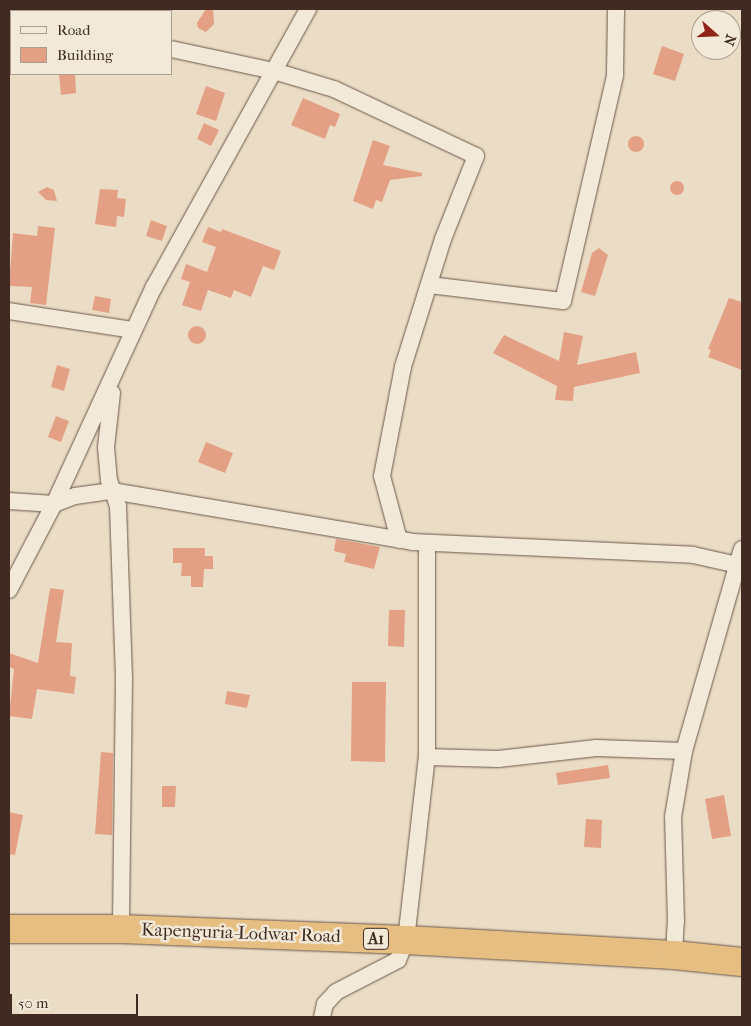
<!DOCTYPE html>
<style>
body{margin:0}
#map{position:relative;width:751px;height:1026px;overflow:hidden;background:#ebddc5;font-family:"IM FELL French Canon",serif}
div>[style]{position:absolute}
[style*='--x']{left:calc(var(--x)*1px);top:calc(var(--y)*1px);width:calc(var(--w)*1px);rotate:calc(var(--a)*1deg)}
.building>*{inset:0;background:#e4a084}
.round{border-radius:50%}
.roads{filter:drop-shadow(0 0 1px #6b574a) drop-shadow(0 0 1px #6b574a)}
.street>*{height:16px;margin:-8px;padding:0 8px;transform-origin:8px;border-radius:8px;background:#f2e9d9}
.highway>*{height:28px;margin:-14px;padding:0 14px;transform-origin:14px;border-radius:14px;background:#e6be82}
span{translate:-50% -50%;white-space:nowrap;text-align:center;line-height:1.15;-webkit-text-stroke:5px #f2e9d9;paint-order:stroke}
.shield-label span{padding:1px 4px;background:#f2e9d9;border:1px solid;border-radius:4px;-webkit-text-stroke-width:0}
.shield-label{font-size:16px;color:#402a21;font-weight:700}
.street-label{font-size:18px;color:#402a21}
.frame{position:absolute;inset:0;border:10px solid #402a21;pointer-events:none}
.legend{position:absolute;left:10px;top:10px;width:162px;height:65px;box-sizing:border-box;background:#f2e9d9;border:1px solid #ab9d8f;margin:0;padding:6px 9px;list-style:none;font-size:15px;color:#402a21}
.legend li{display:flex;align-items:center;gap:10px;height:25px}
.legend b{width:25px;border:1px solid #ab9d8f}
.north{position:absolute;left:691px;top:10px;width:50px;height:50px;box-sizing:border-box;background:#f2e9d9;border:1px solid #ab9d8f;border-radius:50%;rotate:110deg;font-size:14px;font-weight:700;line-height:20px;text-align:center;color:#402a21}
.north::after{content:'';display:block;margin:auto;width:18px;height:22px;background:#8f2418;clip-path:polygon(50% 0,100% 100%,50% 72%,0 100%)}
.scale{position:absolute;left:10px;top:994px;width:128px;height:22px;box-sizing:border-box;border:2px solid #402a21;border-top:0;padding-left:6px;font-size:15px;line-height:18px;white-space:nowrap;color:#402a21;-webkit-text-stroke:4px #f2e9d9;paint-order:stroke}
</style>
<div id="map">
<div class="building">
<div style="clip-path:polygon(206px 9px,213px 9px,214px 24px,206px 32px,198px 28px,197px 23px)"></div>
<div style="clip-path:polygon(662px 46px,684px 54px,675px 81px,653px 74px)"></div>
<div style="clip-path:polygon(59px 74px,75px 74px,76px 93px,61px 95px)"></div>
<div style="clip-path:polygon(206px 86px,225px 93px,216px 121px,196px 114px)"></div>
<div style="clip-path:polygon(303px 98px,340px 114px,335px 127px,330px 125px,325px 139px,291px 125px)"></div>
<div style="clip-path:polygon(204px 123px,219px 130px,211px 146px,197px 139px)"></div>
<div class="round" style="left:628px;top:136px;width:16px;height:16px"></div>
<div style="clip-path:polygon(373px 140px,390px 146px,383px 165px,422px 173px,422px 176px,390px 180px,382px 202px,376px 200px,373px 209px,353px 201px)"></div>
<div class="round" style="left:670px;top:181px;width:14px;height:14px"></div>
<div style="clip-path:polygon(47px 187px,54px 190px,57px 201px,46px 200px,38px 192px)"></div>
<div style="clip-path:polygon(100px 189px,118px 190px,117px 198px,126px 199px,124px 217px,117px 216px,116px 227px,95px 224px)"></div>
<div style="clip-path:polygon(151px 220px,167px 226px,162px 241px,146px 236px)"></div>
<div style="clip-path:polygon(38px 226px,55px 228px,46px 305px,30px 303px,32px 287px,9px 286px,13px 233px,37px 236px)"></div>
<div style="clip-path:polygon(208px 227px,221px 232px,222px 229px,281px 251px,274px 270px,263px 266px,251px 297px,234px 290px,231px 298px,208px 290px,201px 311px,182px 305px,190px 282px,181px 279px,186px 264px,207px 272px,216px 247px,202px 242px)"></div>
<div style="clip-path:polygon(599px 248px,608px 255px,595px 296px,581px 292px,592px 253px)"></div>
<div style="clip-path:polygon(95px 296px,111px 299px,109px 313px,92px 310px)"></div>
<div style="clip-path:polygon(729px 298px,742px 302px,742px 370px,708px 357px,711px 350px,708px 349px)"></div>
<div class="round" style="left:188px;top:326px;width:18px;height:18px"></div>
<div style="clip-path:polygon(564px 332px,583px 336px,577px 365px,636px 352px,640px 373px,574px 387px,573px 401px,555px 400px,557px 386px,493px 353px,504px 335px,559px 361px)"></div>
<div style="clip-path:polygon(57px 365px,70px 369px,64px 391px,51px 387px)"></div>
<div style="clip-path:polygon(56px 416px,69px 421px,61px 442px,48px 437px)"></div>
<div style="clip-path:polygon(206px 442px,233px 453px,225px 473px,198px 462px)"></div>
<div style="clip-path:polygon(336px 539px,380px 547px,374px 569px,344px 562px,346px 554px,334px 551px)"></div>
<div style="clip-path:polygon(173px 548px,205px 548px,205px 556px,213px 556px,213px 569px,204px 569px,203px 587px,191px 587px,191px 576px,181px 576px,182px 563px,173px 563px)"></div>
<div style="clip-path:polygon(50px 588px,64px 590px,56px 642px,72px 643px,70px 676px,76px 677px,74px 694px,37px 689px,32px 719px,9px 716px,14px 669px,9px 667px,9px 653px,38px 663px)"></div>
<div style="clip-path:polygon(389px 610px,405px 610px,404px 647px,388px 646px)"></div>
<div style="clip-path:polygon(352px 682px,386px 682px,385px 762px,351px 761px)"></div>
<div style="clip-path:polygon(227px 691px,250px 695px,247px 708px,225px 704px)"></div>
<div style="clip-path:polygon(101px 752px,113px 753px,112px 835px,95px 834px)"></div>
<div style="clip-path:polygon(608px 765px,610px 778px,558px 785px,556px 773px)"></div>
<div style="clip-path:polygon(162px 786px,176px 786px,175px 807px,162px 807px)"></div>
<div style="clip-path:polygon(724px 795px,731px 836px,712px 839px,705px 799px)"></div>
<div style="clip-path:polygon(9px 812px,23px 815px,15px 855px,9px 854px)"></div>
<div style="clip-path:polygon(586px 819px,602px 820px,601px 848px,584px 847px)"></div>
</div>
<div class="roads">
<div class="street">
<div style="--x:171;--y:49;--w:105;--a:12.1"></div>
<div style="--x:274;--y:71;--w:63;--a:16.7"></div>
<div style="--x:334;--y:89;--w:157;--a:25.3"></div>
<div style="--x:476;--y:156;--w:89;--a:111.7"></div>
<div style="--x:443;--y:239;--w:134;--a:107.4"></div>
<div style="--x:403;--y:367;--w:111;--a:100.9"></div>
<div style="--x:382;--y:476;--w:66;--a:75.1"></div>
<div style="--x:9;--y:50;--w:2;--a:0"></div>
<div style="--x:429;--y:285;--w:135;--a:6.8"></div>
<div style="--x:563;--y:301;--w:232;--a:-77"></div>
<div style="--x:615;--y:75;--w:66;--a:-89.1"></div>
<div style="--x:9;--y:311;--w:125;--a:8.7"></div>
<div style="--x:112;--y:393;--w:54;--a:96.3"></div>
<div style="--x:106;--y:447;--w:33;--a:85"></div>
<div style="--x:109;--y:480;--w:28;--a:71"></div>
<div style="--x:118;--y:506;--w:172;--a:88"></div>
<div style="--x:124;--y:678;--w:251;--a:90.7"></div>
<div style="--x:9;--y:501;--w:45;--a:3.8"></div>
<div style="--x:54;--y:504;--w:22;--a:-21"></div>
<div style="--x:75;--y:496;--w:37;--a:-8"></div>
<div style="--x:112;--y:491;--w:304;--a:9.6"></div>
<div style="--x:412;--y:542;--w:281;--a:2.6"></div>
<div style="--x:693;--y:555;--w:46;--a:12.5"></div>
<div style="--x:9;--y:590;--w:97;--a:-62.4"></div>
<div style="--x:54;--y:504;--w:239;--a:-65.3"></div>
<div style="--x:154;--y:287;--w:318;--a:-61"></div>
<div style="--x:427;--y:757;--w:71;--a:1.6"></div>
<div style="--x:498;--y:759;--w:99;--a:-6.4"></div>
<div style="--x:596;--y:748;--w:88;--a:2"></div>
<div style="--x:674;--y:955;--w:33;--a:-87"></div>
<div style="--x:676;--y:922;--w:105;--a:-91.6"></div>
<div style="--x:673;--y:817;--w:67;--a:-80.5"></div>
<div style="--x:684;--y:751;--w:210;--a:-74"></div>
<div style="--x:322;--y:1017;--w:13;--a:-77"></div>
<div style="--x:325;--y:1004;--w:16;--a:-47"></div>
<div style="--x:336;--y:992;--w:70;--a:-27.3"></div>
<div style="--x:398;--y:960;--w:22;--a:-68"></div>
<div style="--x:406;--y:940;--w:184;--a:-83.5"></div>
<div style="--x:427;--y:757;--w:214;--a:-90"></div>
</div>
<div class="highway">
<div style="--x:9;--y:929;--w:112;--a:0"></div>
<div style="--x:121;--y:929;--w:285;--a:2.2"></div>
<div style="--x:406;--y:940;--w:268;--a:3.2"></div>
<div style="--x:674;--y:955;--w:68;--a:5.9"></div>
</div>
</div>
<div class="shield-label">
<span style="left:376px;top:939px">A1</span>
</div>
<div class="street-label">
<span style="left:241px;top:934px;rotate:2deg">Kapenguria-Lodwar Road</span>
</div>
<div class="frame"></div>
<ul class="legend">
<li><b style="height:6px;background:#f2e9d9"></b>Road</li>
<li><b style="height:14px;background:#e4a084"></b>Building</li>
</ul>
<div class="north">N</div>
<div class="scale">50 m</div>
</div>
